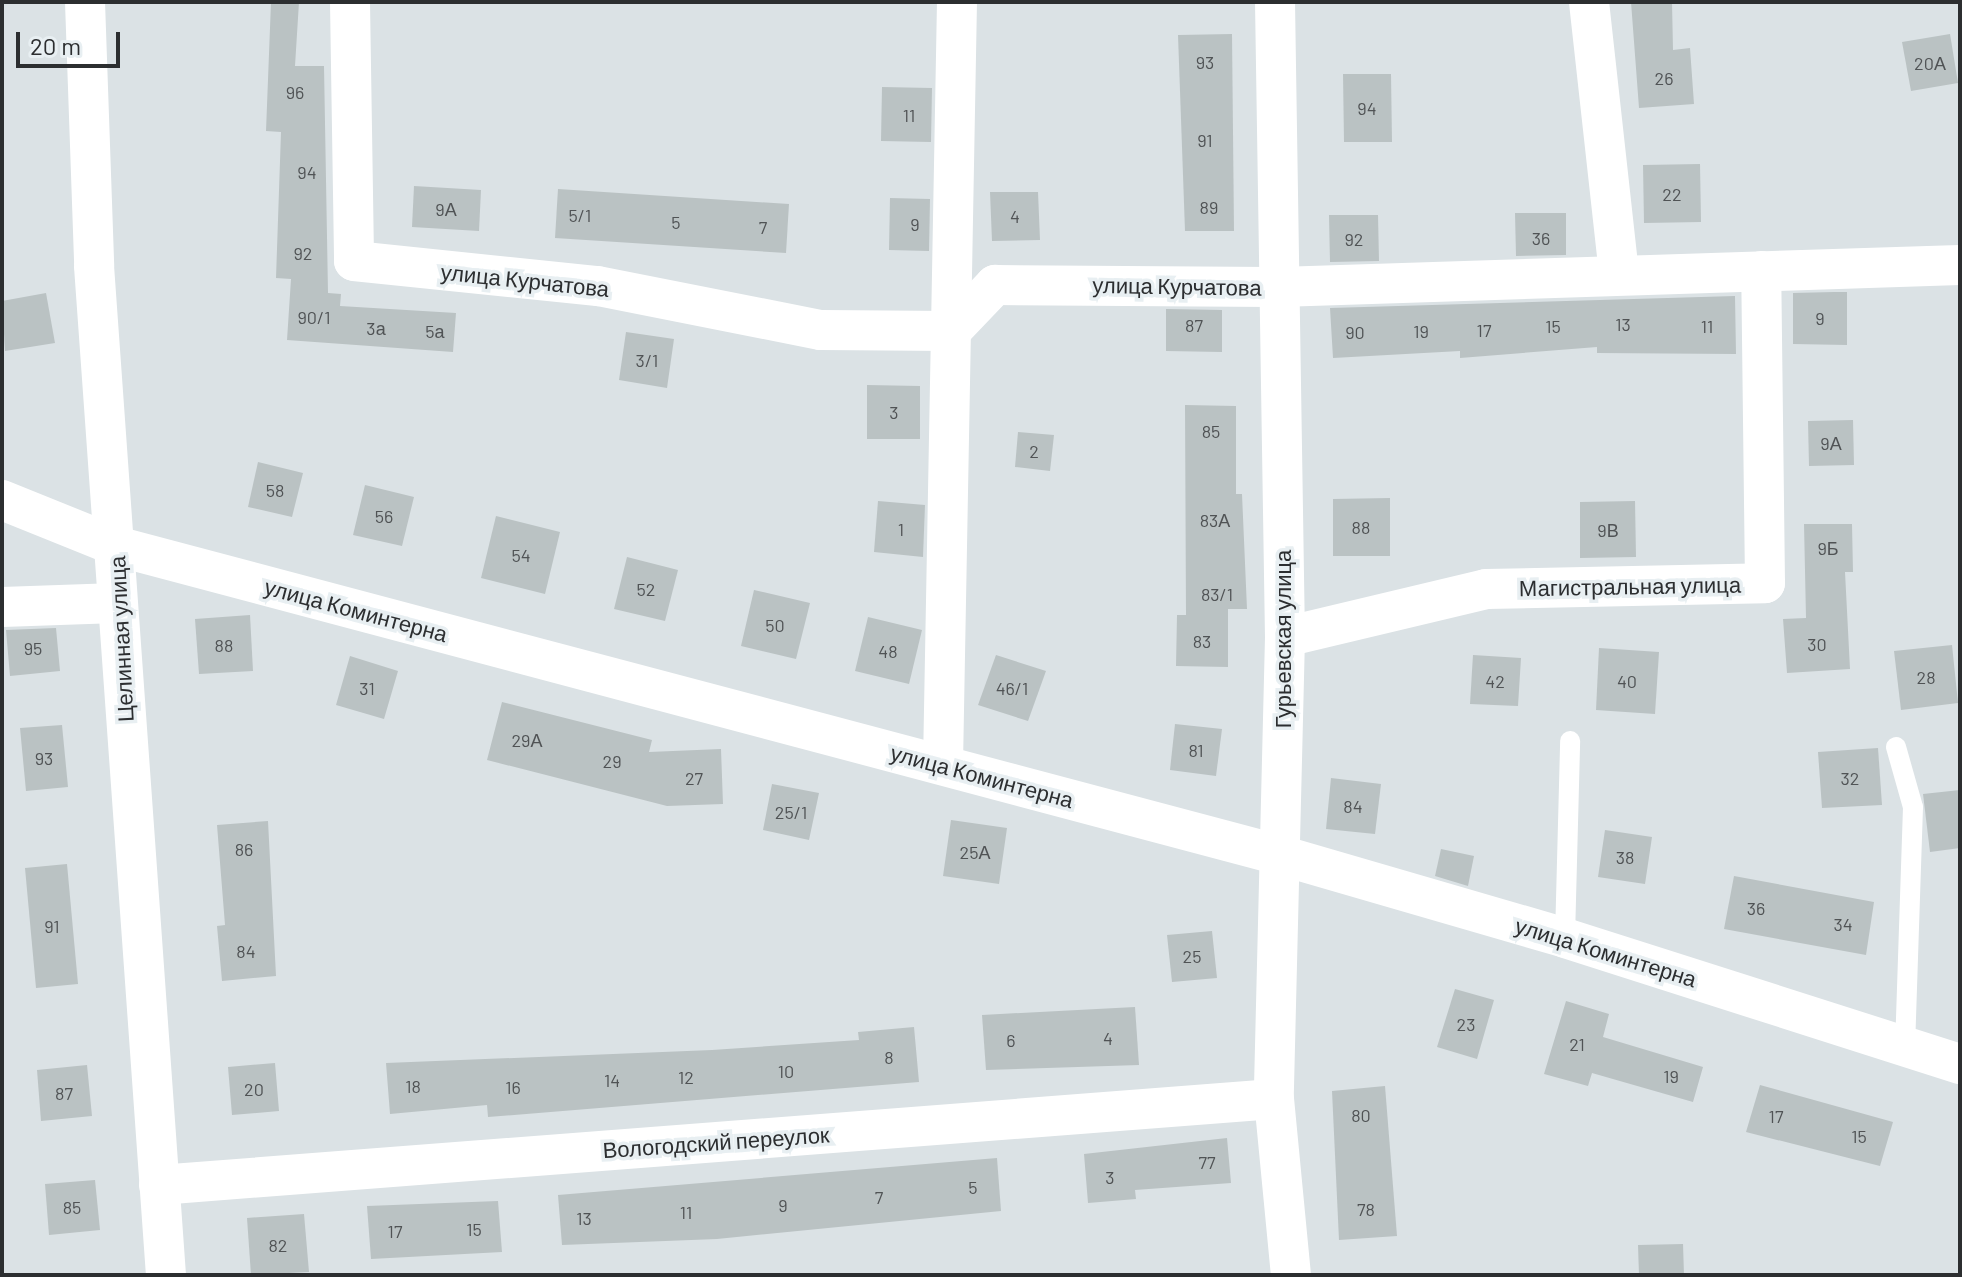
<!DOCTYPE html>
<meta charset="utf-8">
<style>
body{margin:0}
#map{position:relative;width:1962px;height:1277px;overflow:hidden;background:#dbe2e5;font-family:Barlow,sans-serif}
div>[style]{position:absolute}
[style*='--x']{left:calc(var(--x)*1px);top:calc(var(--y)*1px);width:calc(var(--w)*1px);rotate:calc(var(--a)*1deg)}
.building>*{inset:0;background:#bac2c3}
.service>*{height:20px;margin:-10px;padding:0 10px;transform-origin:10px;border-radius:10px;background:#fff}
.minor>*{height:40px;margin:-20px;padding:0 20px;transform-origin:20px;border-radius:20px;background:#fff}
span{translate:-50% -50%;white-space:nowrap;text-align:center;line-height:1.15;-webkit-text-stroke:7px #e8eff2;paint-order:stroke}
.number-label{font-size:18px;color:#505355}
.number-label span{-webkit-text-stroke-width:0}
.street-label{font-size:22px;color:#2c2e30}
.frame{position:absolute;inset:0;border:4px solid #2c2e30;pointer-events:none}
.scale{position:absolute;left:16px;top:32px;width:104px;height:36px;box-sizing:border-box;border:4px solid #2c2e30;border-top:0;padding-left:10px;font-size:24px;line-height:28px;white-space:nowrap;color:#2c2e30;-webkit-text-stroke:6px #e8eff2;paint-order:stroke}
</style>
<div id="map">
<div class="building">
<div style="clip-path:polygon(271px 2px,299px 2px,295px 66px,324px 66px,328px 293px,341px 294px,340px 306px,456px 313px,453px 352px,287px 340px,291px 279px,276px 278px,281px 132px,266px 131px)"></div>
<div style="clip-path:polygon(1631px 2px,1672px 2px,1673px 50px,1690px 48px,1694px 104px,1639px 108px)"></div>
<div style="clip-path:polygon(1232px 34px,1234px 231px,1185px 231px,1178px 35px)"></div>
<div style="clip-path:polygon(1950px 34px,1958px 83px,1911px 91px,1902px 42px)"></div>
<div style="clip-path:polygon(1343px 74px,1391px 74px,1392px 142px,1344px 142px)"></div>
<div style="clip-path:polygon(882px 87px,932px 88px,931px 142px,881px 141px)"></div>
<div style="clip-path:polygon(1700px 164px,1701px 222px,1644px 223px,1643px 165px)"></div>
<div style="clip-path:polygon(414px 186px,481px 190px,479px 231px,412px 227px)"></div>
<div style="clip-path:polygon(558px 189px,789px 204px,786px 253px,555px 238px)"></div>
<div style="clip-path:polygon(990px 192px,1038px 192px,1040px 240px,992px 241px)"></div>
<div style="clip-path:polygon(890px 198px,930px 199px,929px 251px,889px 250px)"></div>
<div style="clip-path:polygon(1515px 213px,1566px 213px,1566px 255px,1516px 256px)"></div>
<div style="clip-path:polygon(1329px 215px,1378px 215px,1379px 261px,1330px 262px)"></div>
<div style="clip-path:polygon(1834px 292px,1847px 292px,1847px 345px,1793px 344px,1793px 293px)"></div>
<div style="clip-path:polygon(46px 293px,55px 343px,5px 351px,2px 301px)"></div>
<div style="clip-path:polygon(1735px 296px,1736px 354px,1597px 353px,1597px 347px,1460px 358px,1460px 351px,1333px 358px,1330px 308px)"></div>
<div style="clip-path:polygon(1166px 309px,1222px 310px,1222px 352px,1166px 351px)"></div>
<div style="clip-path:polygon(626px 332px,674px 339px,667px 388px,619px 380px)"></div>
<div style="clip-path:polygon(867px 385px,920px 386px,920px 439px,867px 439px)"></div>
<div style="clip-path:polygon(1185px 405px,1236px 406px,1236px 494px,1242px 494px,1247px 609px,1228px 609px,1228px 667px,1176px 666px,1177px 615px,1186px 615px)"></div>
<div style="clip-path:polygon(1853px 420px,1854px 465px,1809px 466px,1808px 421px)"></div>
<div style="clip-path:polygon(1018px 432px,1054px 435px,1050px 471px,1015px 467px)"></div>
<div style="clip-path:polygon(258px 462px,303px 473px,292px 517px,248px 507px)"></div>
<div style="clip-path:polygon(365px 485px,414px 497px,402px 546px,353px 535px)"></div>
<div style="clip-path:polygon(1390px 498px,1390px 556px,1333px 556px,1333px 499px)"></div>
<div style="clip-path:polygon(878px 501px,925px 505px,923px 557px,874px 552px)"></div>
<div style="clip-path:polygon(1635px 501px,1636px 557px,1580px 558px,1580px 502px)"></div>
<div style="clip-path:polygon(496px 516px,560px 532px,545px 594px,481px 578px)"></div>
<div style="clip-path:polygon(1804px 524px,1852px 524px,1853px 572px,1845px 572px,1850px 669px,1787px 673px,1783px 619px,1806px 618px)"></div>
<div style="clip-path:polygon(627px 557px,678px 570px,665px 621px,614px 609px)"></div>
<div style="clip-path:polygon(754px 590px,810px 603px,796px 659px,741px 646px)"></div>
<div style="clip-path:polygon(250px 615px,253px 671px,199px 674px,195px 619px)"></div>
<div style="clip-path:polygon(868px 617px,922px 630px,909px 684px,855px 671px)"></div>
<div style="clip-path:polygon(56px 628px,60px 671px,10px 676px,6px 630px)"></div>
<div style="clip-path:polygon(1952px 645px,1958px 703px,1901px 710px,1894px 651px)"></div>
<div style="clip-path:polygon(1599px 648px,1659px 652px,1655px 714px,1596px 710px)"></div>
<div style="clip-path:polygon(996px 655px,1046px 671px,1028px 721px,978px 705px)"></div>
<div style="clip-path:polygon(1473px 655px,1521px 658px,1518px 706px,1470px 704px)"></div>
<div style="clip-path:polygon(350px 656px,398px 671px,384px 719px,336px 705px)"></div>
<div style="clip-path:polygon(502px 702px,652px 740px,649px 752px,721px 749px,723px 804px,667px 806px,487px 760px)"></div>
<div style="clip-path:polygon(1175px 724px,1222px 729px,1216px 776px,1170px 770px)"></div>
<div style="clip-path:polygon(62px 725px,68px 787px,26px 791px,20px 728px)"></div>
<div style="clip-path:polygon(1878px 748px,1882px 805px,1822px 808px,1818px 752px)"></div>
<div style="clip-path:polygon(1331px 778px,1381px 784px,1375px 834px,1326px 829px)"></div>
<div style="clip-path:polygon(772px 784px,819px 793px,809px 840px,763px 830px)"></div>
<div style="clip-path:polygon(1960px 790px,1960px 848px,1930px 852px,1923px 794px)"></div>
<div style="clip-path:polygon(951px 820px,1007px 828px,999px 884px,943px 876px)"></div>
<div style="clip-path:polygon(268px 821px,276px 976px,222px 981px,217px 926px,225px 925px,217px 825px)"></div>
<div style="clip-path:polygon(1605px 830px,1652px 837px,1645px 884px,1598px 877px)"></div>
<div style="clip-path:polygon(1441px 849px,1474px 856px,1468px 886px,1435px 876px)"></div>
<div style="clip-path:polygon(67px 864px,78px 984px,36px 988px,25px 868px)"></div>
<div style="clip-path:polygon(1734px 876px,1874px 902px,1866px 955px,1724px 929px)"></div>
<div style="clip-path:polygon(1212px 931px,1217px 978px,1172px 982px,1167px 935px)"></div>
<div style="clip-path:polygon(1455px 989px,1494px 1000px,1477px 1059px,1437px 1047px)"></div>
<div style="clip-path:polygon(1566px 1001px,1609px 1014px,1603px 1037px,1703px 1067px,1693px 1102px,1592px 1073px,1588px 1086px,1544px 1074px)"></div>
<div style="clip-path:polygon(1135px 1007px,1139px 1065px,986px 1070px,982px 1015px)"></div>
<div style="clip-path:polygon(914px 1027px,919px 1082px,488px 1117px,487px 1105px,390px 1114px,386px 1063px,712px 1050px,859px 1040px,858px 1032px)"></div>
<div style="clip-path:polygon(275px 1063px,279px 1111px,232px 1115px,228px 1067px)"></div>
<div style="clip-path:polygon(87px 1065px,92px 1116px,41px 1121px,37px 1070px)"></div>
<div style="clip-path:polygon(1760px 1085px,1893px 1122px,1880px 1166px,1746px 1132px)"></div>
<div style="clip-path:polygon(1385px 1086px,1397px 1236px,1339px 1240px,1332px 1091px)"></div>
<div style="clip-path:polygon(1227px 1138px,1231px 1183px,1135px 1190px,1136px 1199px,1088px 1203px,1084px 1154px)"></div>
<div style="clip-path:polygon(997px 1158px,1001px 1211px,717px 1239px,562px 1245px,558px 1195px)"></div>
<div style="clip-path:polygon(95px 1180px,100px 1230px,49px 1235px,45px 1184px)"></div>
<div style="clip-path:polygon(498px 1201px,502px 1252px,371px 1259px,367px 1206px)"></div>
<div style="clip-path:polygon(304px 1214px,309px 1272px,251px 1275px,247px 1218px)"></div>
<div style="clip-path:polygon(1683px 1244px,1684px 1275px,1639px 1275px,1638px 1245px)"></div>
</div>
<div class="service">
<div style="--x:1896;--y:747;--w:62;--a:74.2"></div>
<div style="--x:1913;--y:807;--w:240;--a:91.9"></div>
<div style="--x:1565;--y:938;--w:197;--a:-88.5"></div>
</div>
<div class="minor">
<div style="--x:85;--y:2;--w:264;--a:88"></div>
<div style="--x:94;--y:266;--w:1012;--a:85.92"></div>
<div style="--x:350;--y:2;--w:259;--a:89.1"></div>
<div style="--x:354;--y:261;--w:245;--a:5.9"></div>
<div style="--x:598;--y:286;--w:227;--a:11.2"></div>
<div style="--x:821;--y:330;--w:130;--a:0.4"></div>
<div style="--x:951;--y:331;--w:64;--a:-46.3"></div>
<div style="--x:995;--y:285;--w:284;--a:0.4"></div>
<div style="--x:1279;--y:287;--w:681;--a:-1.85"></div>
<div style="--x:1275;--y:2;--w:635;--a:89.1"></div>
<div style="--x:1285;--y:637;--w:462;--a:91.4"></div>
<div style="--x:1274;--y:1099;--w:177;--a:84.5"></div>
<div style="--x:1589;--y:2;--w:274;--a:83.7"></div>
<div style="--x:2;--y:500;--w:123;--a:22"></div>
<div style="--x:116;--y:546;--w:1204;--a:14.87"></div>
<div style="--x:1280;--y:855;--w:297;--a:16.2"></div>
<div style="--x:1565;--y:938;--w:415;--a:17.7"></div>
<div style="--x:2;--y:607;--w:115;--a:-2"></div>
<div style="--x:1285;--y:637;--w:207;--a:-13.4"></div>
<div style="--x:1486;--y:589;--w:279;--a:-1.2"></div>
<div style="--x:1765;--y:583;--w:312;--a:-90.7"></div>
<div style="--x:943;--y:765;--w:763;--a:-88.95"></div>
<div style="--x:159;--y:1185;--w:1118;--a:-4.41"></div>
</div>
<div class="number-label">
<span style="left:1205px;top:62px">93</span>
<span style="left:1930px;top:63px">20А</span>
<span style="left:1664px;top:78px">26</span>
<span style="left:295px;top:92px">96</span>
<span style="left:1367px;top:108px">94</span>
<span style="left:909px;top:115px">11</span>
<span style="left:1205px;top:140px">91</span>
<span style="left:307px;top:172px">94</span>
<span style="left:1672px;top:194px">22</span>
<span style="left:1209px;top:207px">89</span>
<span style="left:446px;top:209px">9А</span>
<span style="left:580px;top:215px">5/1</span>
<span style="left:1015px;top:216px">4</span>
<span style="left:676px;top:222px">5</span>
<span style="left:915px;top:224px">9</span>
<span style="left:763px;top:227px">7</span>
<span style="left:1541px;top:238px">36</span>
<span style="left:1354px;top:239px">92</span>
<span style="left:303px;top:253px">92</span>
<span style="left:314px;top:317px">90/1</span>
<span style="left:1820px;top:318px">9</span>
<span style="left:1623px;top:324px">13</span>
<span style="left:1194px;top:325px">87</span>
<span style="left:1553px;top:326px">15</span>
<span style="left:1707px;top:326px">11</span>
<span style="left:376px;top:328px">3а</span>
<span style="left:1484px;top:330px">17</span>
<span style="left:435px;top:331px">5а</span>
<span style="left:1421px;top:331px">19</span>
<span style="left:1355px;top:332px">90</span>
<span style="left:647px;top:360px">3/1</span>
<span style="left:894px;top:412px">3</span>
<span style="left:1211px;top:431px">85</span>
<span style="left:1831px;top:443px">9А</span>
<span style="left:1034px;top:451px">2</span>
<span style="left:275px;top:490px">58</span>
<span style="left:384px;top:516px">56</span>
<span style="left:1215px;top:520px">83А</span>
<span style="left:1361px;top:527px">88</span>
<span style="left:901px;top:529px">1</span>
<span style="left:1608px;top:530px">9В</span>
<span style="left:1828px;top:548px">9Б</span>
<span style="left:521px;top:555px">54</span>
<span style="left:646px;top:589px">52</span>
<span style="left:1217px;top:594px">83/1</span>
<span style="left:775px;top:625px">50</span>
<span style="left:1202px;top:641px">83</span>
<span style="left:1817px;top:644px">30</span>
<span style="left:224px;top:645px">88</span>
<span style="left:33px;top:648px">95</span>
<span style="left:888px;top:651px">48</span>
<span style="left:1926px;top:677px">28</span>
<span style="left:1495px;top:681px">42</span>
<span style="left:1627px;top:681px">40</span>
<span style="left:367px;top:688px">31</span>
<span style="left:1012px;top:688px">46/1</span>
<span style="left:527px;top:740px">29А</span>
<span style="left:1196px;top:750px">81</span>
<span style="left:44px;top:758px">93</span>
<span style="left:612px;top:761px">29</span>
<span style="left:694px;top:778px">27</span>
<span style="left:1850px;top:778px">32</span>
<span style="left:1353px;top:806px">84</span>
<span style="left:791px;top:812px">25/1</span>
<span style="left:244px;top:849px">86</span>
<span style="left:975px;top:852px">25А</span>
<span style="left:1625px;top:857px">38</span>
<span style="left:1756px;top:908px">36</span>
<span style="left:1843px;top:924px">34</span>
<span style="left:52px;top:926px">91</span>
<span style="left:246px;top:951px">84</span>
<span style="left:1192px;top:956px">25</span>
<span style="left:1466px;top:1024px">23</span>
<span style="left:1108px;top:1038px">4</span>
<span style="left:1011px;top:1040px">6</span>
<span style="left:1577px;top:1044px">21</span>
<span style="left:889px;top:1057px">8</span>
<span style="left:786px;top:1071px">10</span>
<span style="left:1671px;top:1076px">19</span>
<span style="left:686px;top:1077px">12</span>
<span style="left:612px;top:1080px">14</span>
<span style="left:413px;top:1086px">18</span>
<span style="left:513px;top:1087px">16</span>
<span style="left:254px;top:1089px">20</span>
<span style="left:64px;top:1093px">87</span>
<span style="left:1361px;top:1115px">80</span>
<span style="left:1776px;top:1116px">17</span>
<span style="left:1859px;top:1136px">15</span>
<span style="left:1207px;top:1162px">77</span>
<span style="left:1110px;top:1177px">3</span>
<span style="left:973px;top:1187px">5</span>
<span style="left:879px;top:1197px">7</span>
<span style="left:783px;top:1205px">9</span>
<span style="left:72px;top:1207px">85</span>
<span style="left:1366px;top:1209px">78</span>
<span style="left:686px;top:1212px">11</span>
<span style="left:584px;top:1218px">13</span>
<span style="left:474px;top:1229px">15</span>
<span style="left:395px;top:1231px">17</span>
<span style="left:278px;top:1245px">82</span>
</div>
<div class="street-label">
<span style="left:525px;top:280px;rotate:6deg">улица Курчатова</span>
<span style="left:1177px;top:286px;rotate:1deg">улица Курчатова</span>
<span style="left:1630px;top:586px;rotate:-1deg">Магистральная улица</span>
<span style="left:356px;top:610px;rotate:15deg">улица Коминтерна</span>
<span style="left:121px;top:639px;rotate:-93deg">Целинная улица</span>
<span style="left:1283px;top:639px;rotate:-90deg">Гурьевская улица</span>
<span style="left:982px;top:776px;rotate:15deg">улица Коминтерна</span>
<span style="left:1606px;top:952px;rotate:17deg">улица Коминтерна</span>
<span style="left:716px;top:1142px;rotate:-4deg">Вологодский переулок</span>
</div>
<div class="frame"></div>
<div class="scale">20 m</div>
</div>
